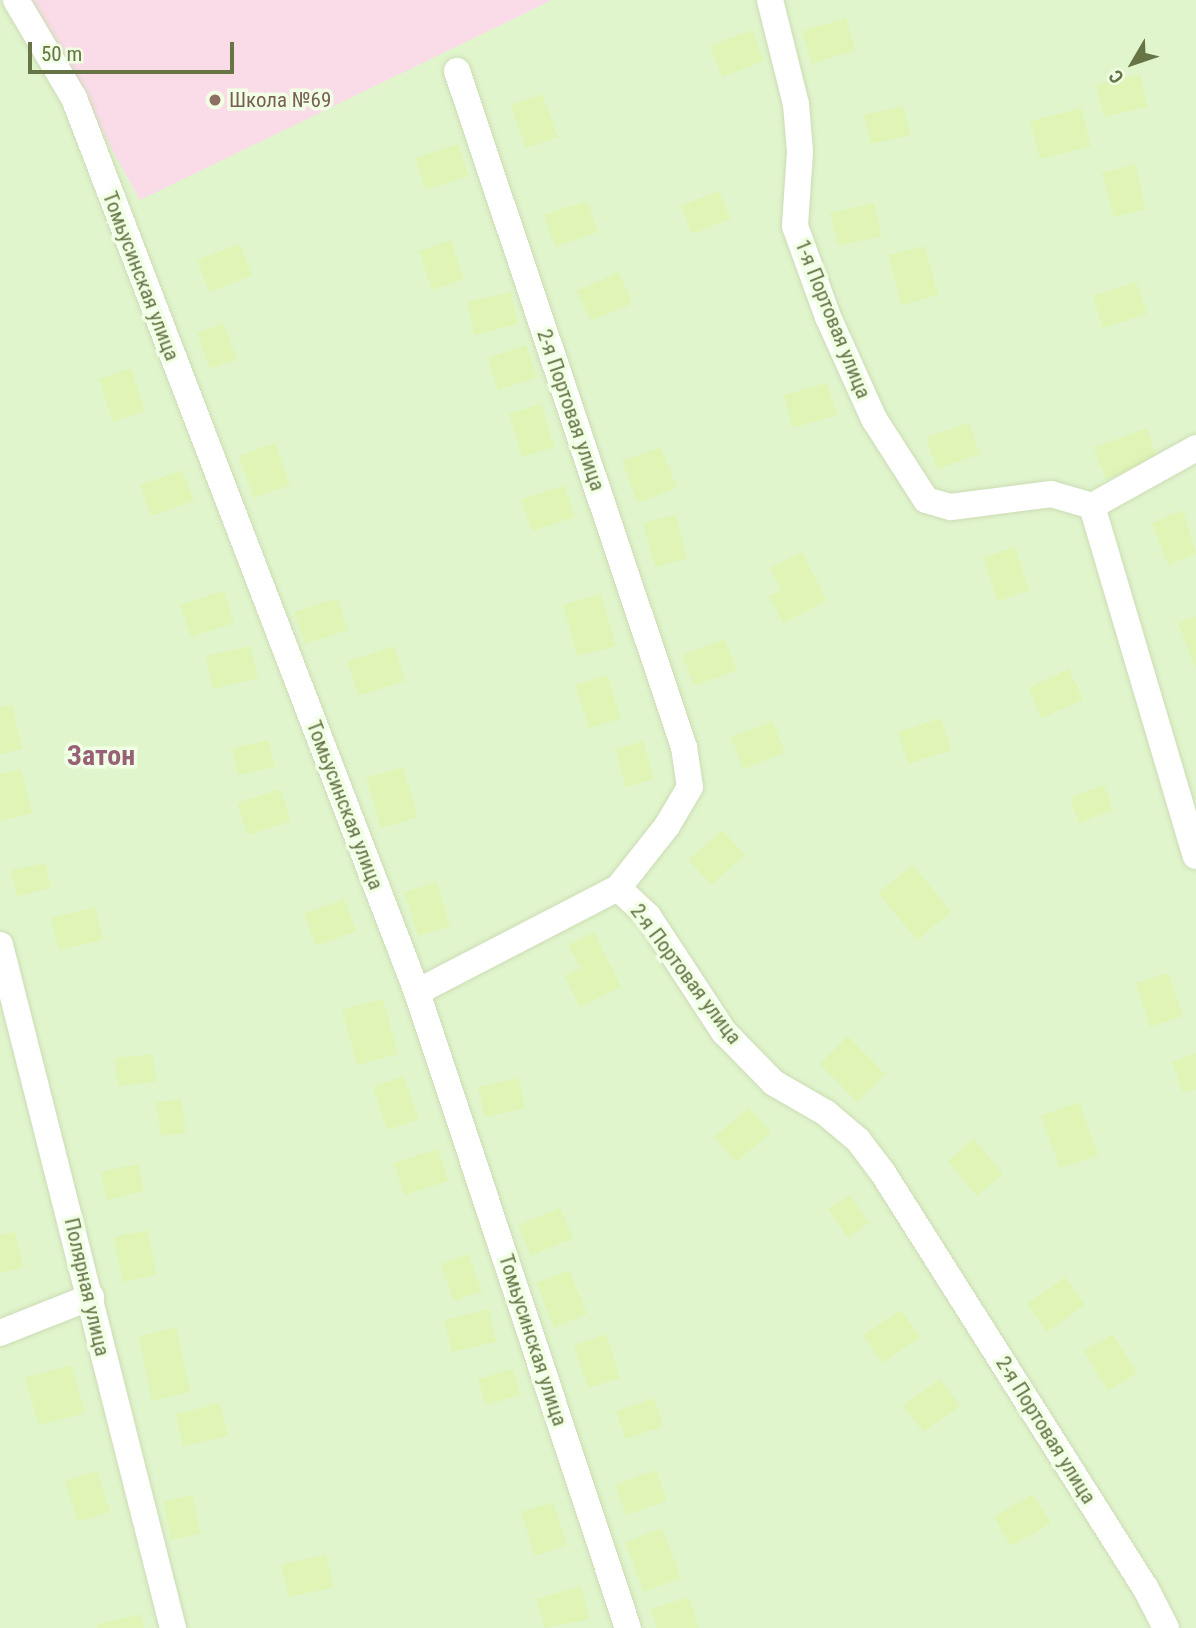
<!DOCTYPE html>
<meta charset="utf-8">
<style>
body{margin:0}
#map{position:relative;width:1196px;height:1628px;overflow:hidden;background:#ecfdde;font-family:"Roboto Condensed",sans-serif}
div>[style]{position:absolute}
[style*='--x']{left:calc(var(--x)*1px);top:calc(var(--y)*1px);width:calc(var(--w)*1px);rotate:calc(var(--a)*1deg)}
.residential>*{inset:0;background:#e1f5cd}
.education>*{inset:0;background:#f9dce8}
.building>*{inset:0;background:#dff4b5}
.roads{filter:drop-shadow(0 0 2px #ccdcb5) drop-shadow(0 0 2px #ccdcb5)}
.minor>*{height:26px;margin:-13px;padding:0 13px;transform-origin:13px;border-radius:13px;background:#fff}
.dots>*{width:19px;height:19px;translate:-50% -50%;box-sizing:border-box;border:4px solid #f1ffe5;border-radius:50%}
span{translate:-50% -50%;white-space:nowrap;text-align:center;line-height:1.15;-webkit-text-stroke:7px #f1ffe5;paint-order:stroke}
.education-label{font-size:21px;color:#785e54}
.left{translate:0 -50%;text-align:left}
.street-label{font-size:21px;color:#667446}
.district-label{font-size:28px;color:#986177;font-weight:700}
.north{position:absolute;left:1098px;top:28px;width:70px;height:70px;-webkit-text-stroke:5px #f1ffe5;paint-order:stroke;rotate:231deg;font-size:19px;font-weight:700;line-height:28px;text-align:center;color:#667446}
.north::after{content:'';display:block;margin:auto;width:24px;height:32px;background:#667446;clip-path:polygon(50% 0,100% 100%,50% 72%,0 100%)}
.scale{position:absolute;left:28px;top:42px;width:206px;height:32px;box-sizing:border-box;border:4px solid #667446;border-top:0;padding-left:9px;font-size:21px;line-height:24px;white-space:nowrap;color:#667446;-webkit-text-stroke:5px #f1ffe5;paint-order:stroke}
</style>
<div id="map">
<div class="residential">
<div style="clip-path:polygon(0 0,1196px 0,1196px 1628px,0 1628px)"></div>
</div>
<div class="education">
<div style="clip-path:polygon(29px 0,552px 0,140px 200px)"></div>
</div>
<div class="building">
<div style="clip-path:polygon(846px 18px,855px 50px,812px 64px,802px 31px)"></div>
<div style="clip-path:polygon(752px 30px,764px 61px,722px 77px,710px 46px)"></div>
<div style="clip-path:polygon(1140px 74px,1148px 107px,1104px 117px,1096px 84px)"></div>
<div style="clip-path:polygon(542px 94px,558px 137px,526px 148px,511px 105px)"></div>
<div style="clip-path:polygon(903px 106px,910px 135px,871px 144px,864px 115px)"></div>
<div style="clip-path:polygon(1081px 108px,1091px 146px,1040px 159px,1030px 121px)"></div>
<div style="clip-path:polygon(458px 144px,469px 176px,425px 190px,415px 158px)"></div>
<div style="clip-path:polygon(1135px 164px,1146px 209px,1114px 217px,1102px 173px)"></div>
<div style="clip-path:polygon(719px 191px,730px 219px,692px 234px,681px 206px)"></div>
<div style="clip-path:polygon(587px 201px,598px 232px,555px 247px,544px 215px)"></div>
<div style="clip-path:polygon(874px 203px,882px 236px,838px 246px,830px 213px)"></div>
<div style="clip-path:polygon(451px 240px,464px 279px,432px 290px,419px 251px)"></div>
<div style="clip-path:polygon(240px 244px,252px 276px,209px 292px,197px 260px)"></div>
<div style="clip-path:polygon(925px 246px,938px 295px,902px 305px,888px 255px)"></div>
<div style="clip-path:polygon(619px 272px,632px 303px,591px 321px,577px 291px)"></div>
<div style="clip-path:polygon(1136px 282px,1147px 314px,1103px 328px,1093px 296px)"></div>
<div style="clip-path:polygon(511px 292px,518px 324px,474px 335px,467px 302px)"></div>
<div style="clip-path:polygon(223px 323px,237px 359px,210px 369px,197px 333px)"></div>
<div style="clip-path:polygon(526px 345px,537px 377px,498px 390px,488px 358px)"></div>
<div style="clip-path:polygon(131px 368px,145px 411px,113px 422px,99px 379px)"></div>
<div style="clip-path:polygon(827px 383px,837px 415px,793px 428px,784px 395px)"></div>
<div style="clip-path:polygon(541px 404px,554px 447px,522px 457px,509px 414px)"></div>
<div style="clip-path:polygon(969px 423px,980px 454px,937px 469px,926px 437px)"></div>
<div style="clip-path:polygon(1146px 428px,1158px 459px,1106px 479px,1094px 448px)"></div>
<div style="clip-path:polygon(275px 443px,290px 485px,254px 498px,239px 456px)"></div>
<div style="clip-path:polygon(661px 447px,677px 488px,638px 503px,622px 461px)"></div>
<div style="clip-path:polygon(182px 470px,194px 501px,151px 516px,140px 485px)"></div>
<div style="clip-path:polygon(564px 485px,575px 517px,532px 531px,521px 500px)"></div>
<div style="clip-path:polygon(1183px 510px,1196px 554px,1168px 565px,1152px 523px)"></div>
<div style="clip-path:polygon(676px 515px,687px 558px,655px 567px,643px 523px)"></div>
<div style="clip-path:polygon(1015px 547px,1029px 590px,998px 601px,983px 558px)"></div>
<div style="clip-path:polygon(802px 552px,827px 601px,783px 623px,769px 596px,781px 590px,770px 568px)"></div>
<div style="clip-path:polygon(224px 591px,234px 623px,191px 637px,180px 605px)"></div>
<div style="clip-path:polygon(601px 594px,616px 646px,577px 656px,563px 605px)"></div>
<div style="clip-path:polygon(337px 598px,348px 630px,305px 644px,294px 612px)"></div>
<div style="clip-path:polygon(1196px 616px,1196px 669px,1178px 623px)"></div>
<div style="clip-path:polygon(724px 639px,737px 670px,694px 686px,682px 655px)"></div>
<div style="clip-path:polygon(250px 646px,258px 678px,213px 689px,206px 656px)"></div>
<div style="clip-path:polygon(394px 646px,405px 681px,359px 696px,347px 662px)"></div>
<div style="clip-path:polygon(1069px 669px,1083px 700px,1041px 718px,1028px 688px)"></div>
<div style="clip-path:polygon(607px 675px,621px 718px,589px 728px,575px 685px)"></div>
<div style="clip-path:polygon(12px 705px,22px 749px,0 754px,0 707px)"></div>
<div style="clip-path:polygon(941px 718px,951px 750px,908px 764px,898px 732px)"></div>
<div style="clip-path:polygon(773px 721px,785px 753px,743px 769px,731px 737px)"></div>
<div style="clip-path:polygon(268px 740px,275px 767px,238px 775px,232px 748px)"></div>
<div style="clip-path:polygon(643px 741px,654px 779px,626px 787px,615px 749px)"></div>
<div style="clip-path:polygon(403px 767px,418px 817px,381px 828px,366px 778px)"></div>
<div style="clip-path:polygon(21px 769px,32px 813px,0 821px,0 774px)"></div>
<div style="clip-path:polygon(1104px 785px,1113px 810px,1079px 823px,1070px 798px)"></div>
<div style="clip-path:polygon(280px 789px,291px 821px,248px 835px,237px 803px)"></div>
<div style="clip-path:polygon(722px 830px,745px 855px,711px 885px,689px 860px)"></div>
<div style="clip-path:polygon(46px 863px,51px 888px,17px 896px,11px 870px)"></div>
<div style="clip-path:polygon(913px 865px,951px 912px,917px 940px,878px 893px)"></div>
<div style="clip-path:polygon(437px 882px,450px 926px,418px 936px,404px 892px)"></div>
<div style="clip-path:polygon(344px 899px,356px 931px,316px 946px,304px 914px)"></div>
<div style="clip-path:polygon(95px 907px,103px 940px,59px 950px,51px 918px)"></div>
<div style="clip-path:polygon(594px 932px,621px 987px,580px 1007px,565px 976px,581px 968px,568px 945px)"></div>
<div style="clip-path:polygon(1168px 973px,1183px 1016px,1150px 1027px,1136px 983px)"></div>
<div style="clip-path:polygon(383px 999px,398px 1054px,357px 1065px,342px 1009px)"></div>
<div style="clip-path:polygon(848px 1036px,885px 1074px,857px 1102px,820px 1064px)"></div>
<div style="clip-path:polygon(1196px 1053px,1196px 1089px,1183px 1093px,1172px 1062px)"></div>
<div style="clip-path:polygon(152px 1054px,156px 1082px,118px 1086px,115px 1058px)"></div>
<div style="clip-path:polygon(404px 1076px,419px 1119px,387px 1130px,373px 1087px)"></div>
<div style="clip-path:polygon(518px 1078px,525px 1108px,485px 1117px,478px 1087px)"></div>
<div style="clip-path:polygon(181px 1099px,186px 1133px,161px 1136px,156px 1102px)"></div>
<div style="clip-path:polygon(1079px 1102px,1098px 1155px,1060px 1168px,1041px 1116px)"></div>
<div style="clip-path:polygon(749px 1108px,771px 1133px,736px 1162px,714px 1137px)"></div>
<div style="clip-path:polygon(974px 1139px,1003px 1174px,977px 1196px,948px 1161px)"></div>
<div style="clip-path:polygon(438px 1149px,448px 1181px,404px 1195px,394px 1163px)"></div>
<div style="clip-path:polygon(138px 1164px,144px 1191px,107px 1200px,101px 1172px)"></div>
<div style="clip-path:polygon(850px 1195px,869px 1223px,848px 1238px,828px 1209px)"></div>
<div style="clip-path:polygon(560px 1208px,573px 1238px,531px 1256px,518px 1225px)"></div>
<div style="clip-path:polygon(147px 1230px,156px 1275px,123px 1282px,114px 1237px)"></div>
<div style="clip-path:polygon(15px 1232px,23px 1268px,0 1273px,0 1235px)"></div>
<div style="clip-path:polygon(468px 1254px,482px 1291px,454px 1301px,441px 1264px)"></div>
<div style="clip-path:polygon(569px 1270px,587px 1314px,554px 1328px,536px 1283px)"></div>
<div style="clip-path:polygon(1065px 1277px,1085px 1305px,1047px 1332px,1027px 1304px)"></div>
<div style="clip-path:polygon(489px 1309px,496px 1342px,452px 1352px,444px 1320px)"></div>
<div style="clip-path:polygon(901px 1310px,920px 1338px,882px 1363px,863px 1335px)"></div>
<div style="clip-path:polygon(176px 1328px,190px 1392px,152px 1401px,139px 1336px)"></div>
<div style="clip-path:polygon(606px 1334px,620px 1378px,588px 1388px,574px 1345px)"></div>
<div style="clip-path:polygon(1113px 1334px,1137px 1373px,1108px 1391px,1084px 1351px)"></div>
<div style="clip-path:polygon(71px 1365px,85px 1413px,39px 1425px,25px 1378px)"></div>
<div style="clip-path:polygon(513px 1369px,521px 1395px,486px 1405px,478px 1379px)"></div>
<div style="clip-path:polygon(940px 1379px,960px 1406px,923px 1432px,903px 1405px)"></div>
<div style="clip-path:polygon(654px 1398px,663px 1426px,626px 1439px,616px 1411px)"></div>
<div style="clip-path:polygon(220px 1403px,228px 1436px,183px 1446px,176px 1414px)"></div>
<div style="clip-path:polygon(656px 1470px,667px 1501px,626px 1515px,615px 1485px)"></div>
<div style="clip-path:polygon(97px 1471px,110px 1512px,78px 1522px,65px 1481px)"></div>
<div style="clip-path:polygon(1033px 1494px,1051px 1523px,1011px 1546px,994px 1517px)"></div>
<div style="clip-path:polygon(193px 1495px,200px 1534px,171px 1540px,163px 1501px)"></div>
<div style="clip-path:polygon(553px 1502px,567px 1545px,535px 1556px,521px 1512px)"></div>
<div style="clip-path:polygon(662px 1528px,681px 1578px,644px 1592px,625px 1542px)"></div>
<div style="clip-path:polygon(326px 1554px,334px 1587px,289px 1597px,281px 1565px)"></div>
<div style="clip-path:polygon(581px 1586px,590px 1619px,545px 1628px,537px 1599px)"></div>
<div style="clip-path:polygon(689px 1597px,699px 1628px,657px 1628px,651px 1609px)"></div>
<div style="clip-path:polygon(141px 1614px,144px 1628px,97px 1628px,97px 1624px)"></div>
</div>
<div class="roads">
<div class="minor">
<div style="--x:16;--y:0;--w:114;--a:59.4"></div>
<div style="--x:74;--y:98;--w:958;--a:69.01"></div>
<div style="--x:417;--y:992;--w:670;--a:71.65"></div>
<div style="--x:770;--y:0;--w:107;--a:76"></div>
<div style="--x:796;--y:104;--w:48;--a:85.2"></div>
<div style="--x:800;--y:152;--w:74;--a:93.9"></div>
<div style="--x:795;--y:226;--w:97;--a:70.1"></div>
<div style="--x:828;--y:317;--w:112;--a:65.7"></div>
<div style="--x:874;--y:419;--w:96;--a:57.3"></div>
<div style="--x:926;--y:500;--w:26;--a:16"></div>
<div style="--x:951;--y:507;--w:101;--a:-7.4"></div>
<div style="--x:1051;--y:494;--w:43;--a:16.3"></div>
<div style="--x:1092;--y:506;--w:119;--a:-29.1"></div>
<div style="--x:457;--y:71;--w:713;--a:71.44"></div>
<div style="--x:684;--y:747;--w:40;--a:81.5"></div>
<div style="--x:690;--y:787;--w:45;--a:120.5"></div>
<div style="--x:667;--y:826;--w:79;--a:128.3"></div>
<div style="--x:618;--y:888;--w:41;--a:43"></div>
<div style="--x:648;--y:916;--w:139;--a:56.8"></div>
<div style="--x:724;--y:1032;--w:71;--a:45.6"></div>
<div style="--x:774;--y:1083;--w:60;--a:30"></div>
<div style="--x:826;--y:1113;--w:42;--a:40.2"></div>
<div style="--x:858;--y:1140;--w:41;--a:52.9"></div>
<div style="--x:883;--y:1173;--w:490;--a:57.7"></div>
<div style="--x:1145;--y:1587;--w:46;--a:62.9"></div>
<div style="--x:1092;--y:506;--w:365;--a:73.5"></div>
<div style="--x:0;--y:945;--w:705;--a:75.79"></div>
<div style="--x:417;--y:992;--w:226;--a:-27.4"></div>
<div style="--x:0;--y:1333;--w:98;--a:-21.6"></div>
</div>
</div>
<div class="dots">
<div style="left:215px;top:100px;background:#8d6e63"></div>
</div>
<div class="education-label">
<span class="left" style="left:229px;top:100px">Школа №69</span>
</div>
<div class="street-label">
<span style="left:141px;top:276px;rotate:69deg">Томьусинская улица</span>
<span style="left:833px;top:319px;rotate:68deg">1-я Портовая улица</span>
<span style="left:571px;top:410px;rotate:71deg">2-я Портовая улица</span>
<span style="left:345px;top:805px;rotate:69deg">Томьусинская улица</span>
<span style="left:686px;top:974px;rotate:53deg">2-я Портовая улица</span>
<span style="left:87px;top:1287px;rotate:77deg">Полярная улица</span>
<span style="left:533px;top:1340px;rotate:72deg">Томьусинская улица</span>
<span style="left:1046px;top:1430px;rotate:58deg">2-я Портовая улица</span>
</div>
<div class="district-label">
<span style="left:101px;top:756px">Затон</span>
</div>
<div class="north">С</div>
<div class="scale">50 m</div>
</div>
